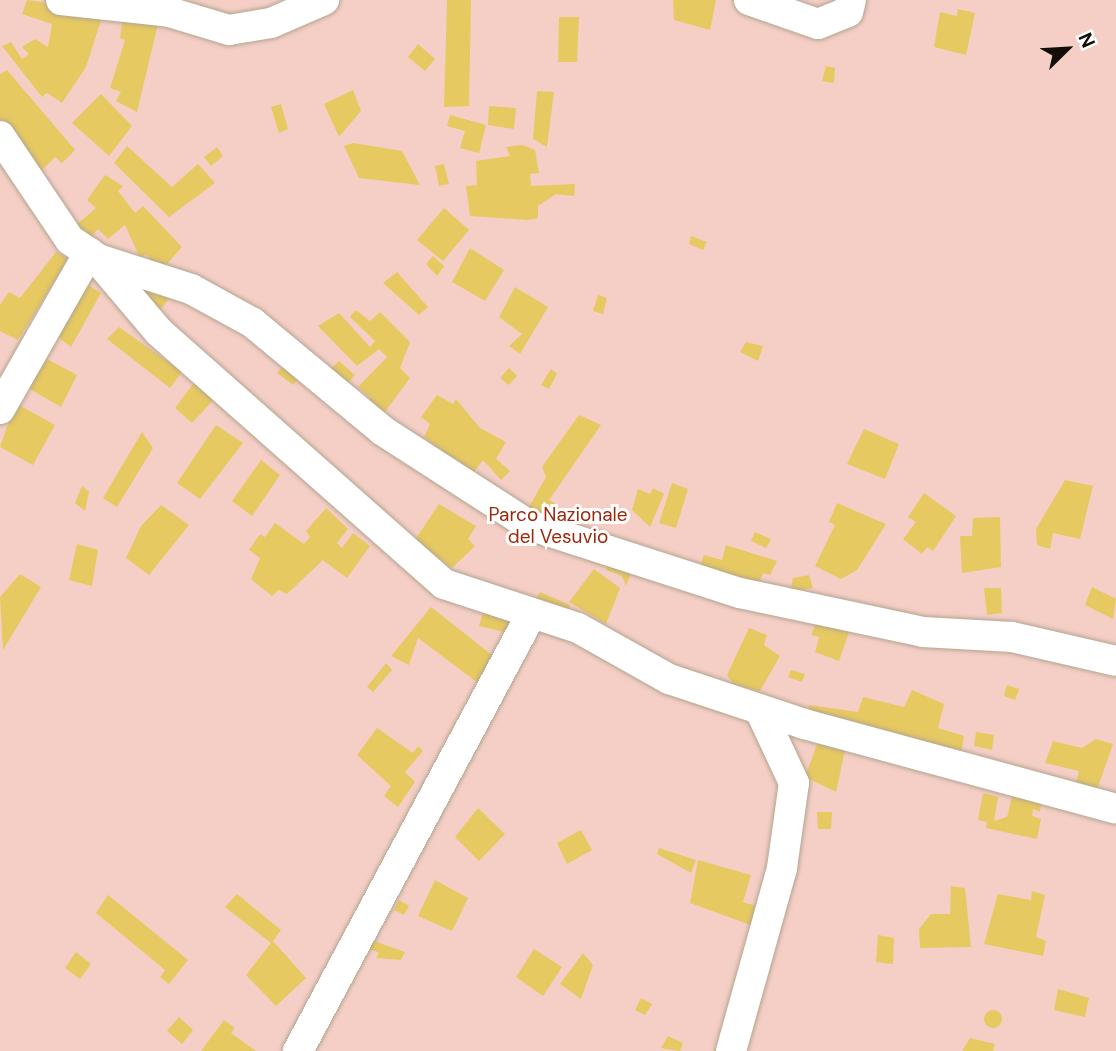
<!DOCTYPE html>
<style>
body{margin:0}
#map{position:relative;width:1116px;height:1051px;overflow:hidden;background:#fff5e8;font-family:"DM Sans",sans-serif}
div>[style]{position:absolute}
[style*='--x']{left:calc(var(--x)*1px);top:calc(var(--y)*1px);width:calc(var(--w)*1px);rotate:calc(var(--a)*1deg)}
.green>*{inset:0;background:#f5cfc6}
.building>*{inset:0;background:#e6c961}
.round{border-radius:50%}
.roads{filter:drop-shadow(0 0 2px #b4a490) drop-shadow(0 0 2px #b4a490)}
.minor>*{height:30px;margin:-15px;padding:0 15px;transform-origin:15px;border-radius:15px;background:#fff}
span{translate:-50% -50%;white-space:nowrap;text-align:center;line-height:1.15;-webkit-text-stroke:6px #fff;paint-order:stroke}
.park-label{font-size:19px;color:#9c270a}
.north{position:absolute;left:1032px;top:14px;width:70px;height:70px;-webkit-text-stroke:5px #fff;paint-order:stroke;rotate:66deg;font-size:19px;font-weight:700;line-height:28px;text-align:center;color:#130e07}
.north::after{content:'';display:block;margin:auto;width:24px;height:32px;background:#130e07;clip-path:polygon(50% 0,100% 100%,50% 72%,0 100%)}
</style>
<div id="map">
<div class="green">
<div style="clip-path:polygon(0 0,1116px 0,1116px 1051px,0 1051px)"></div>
</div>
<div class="building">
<div style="clip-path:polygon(27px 0,104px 11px,86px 67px,62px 103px,47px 93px,42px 97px,2px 46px,11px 42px,22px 59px,29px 54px,22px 47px,35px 39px,48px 47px,52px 24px,22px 14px)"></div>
<div style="clip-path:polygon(447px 0,471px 0,469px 106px,444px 107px)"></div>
<div style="clip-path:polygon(673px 0,716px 0,710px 30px,674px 20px)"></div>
<div style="clip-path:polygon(958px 9px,975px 13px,966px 55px,934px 47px,940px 12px,957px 16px)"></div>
<div style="clip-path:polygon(123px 17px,158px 24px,137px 112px,116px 101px,121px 92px,110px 88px,125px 40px,120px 38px)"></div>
<div style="clip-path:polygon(559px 17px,579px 17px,577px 62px,558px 62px)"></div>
<div style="clip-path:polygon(418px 44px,435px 59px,425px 71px,408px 57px)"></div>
<div style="clip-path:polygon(826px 66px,835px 68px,834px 83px,822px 81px)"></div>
<div style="clip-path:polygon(7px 70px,75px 150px,62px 163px,55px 157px,42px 170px,0 129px,0 74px)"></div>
<div style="clip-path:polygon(353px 90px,361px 111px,339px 137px,324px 104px)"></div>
<div style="clip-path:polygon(537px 91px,554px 92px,547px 147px,533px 139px)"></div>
<div style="clip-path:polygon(101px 94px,132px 126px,109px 156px,72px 123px)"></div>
<div style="clip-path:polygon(281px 104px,288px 129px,279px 133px,271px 107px)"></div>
<div style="clip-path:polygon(489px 106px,516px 108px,514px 129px,488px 125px)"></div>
<div style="clip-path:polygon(450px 115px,486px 125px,479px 153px,460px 148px,465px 131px,447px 126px)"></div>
<div style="clip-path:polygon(353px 143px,402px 151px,420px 185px,359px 178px,344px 146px)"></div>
<div style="clip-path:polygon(522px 145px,535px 150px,539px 173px,530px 174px,531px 186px,575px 184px,574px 196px,556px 194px,538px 206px,538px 218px,528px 220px,470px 216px,466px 186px,477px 185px,476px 161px,510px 156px,506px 147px)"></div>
<div style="clip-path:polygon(127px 146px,172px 187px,198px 164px,215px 183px,169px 217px,114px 163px)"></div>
<div style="clip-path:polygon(217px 147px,223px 156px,211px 166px,204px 157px)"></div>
<div style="clip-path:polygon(444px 164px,449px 184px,439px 186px,435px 166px)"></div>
<div style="clip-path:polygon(105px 175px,123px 186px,118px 191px,135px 213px,143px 206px,182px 247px,167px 264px,157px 268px,146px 254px,140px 258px,125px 225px,108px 239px,98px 229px,87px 242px,68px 232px,96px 208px,87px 200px)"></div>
<div style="clip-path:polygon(444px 208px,469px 230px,443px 261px,417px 240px)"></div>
<div style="clip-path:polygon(691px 236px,707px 242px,703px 250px,689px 244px)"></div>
<div style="clip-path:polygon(470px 248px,504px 270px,485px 301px,452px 282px)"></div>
<div style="clip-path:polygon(56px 252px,68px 259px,18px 340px,0 331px,0 305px,9px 292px,20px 298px)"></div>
<div style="clip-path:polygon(433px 256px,444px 266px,437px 276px,426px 264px)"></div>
<div style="clip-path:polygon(397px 272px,428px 307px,419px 315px,383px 283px)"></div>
<div style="clip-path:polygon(122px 279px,173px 293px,155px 317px)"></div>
<div style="clip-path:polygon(82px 281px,101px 293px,71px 347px,51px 332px)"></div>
<div style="clip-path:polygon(515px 287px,548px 307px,520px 354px,509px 346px,522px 334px,499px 317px)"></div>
<div style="clip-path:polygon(598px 295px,607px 298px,603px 314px,593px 311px)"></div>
<div style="clip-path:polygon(356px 310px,370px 321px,380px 312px,410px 342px,400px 368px,410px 378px,378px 421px,363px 407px,371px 398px,358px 387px,387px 357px,379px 349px,357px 366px,318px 326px,339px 313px,370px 347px,375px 341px,350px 317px)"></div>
<div style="clip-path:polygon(119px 327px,182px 372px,170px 388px,107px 339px)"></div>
<div style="clip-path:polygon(746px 342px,763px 346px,758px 361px,740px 352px)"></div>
<div style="clip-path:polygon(47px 359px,77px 375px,61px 407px,28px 388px)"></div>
<div style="clip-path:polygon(339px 361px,355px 375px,342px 390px,325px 374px)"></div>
<div style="clip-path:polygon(282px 367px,298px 379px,293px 385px,277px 373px)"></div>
<div style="clip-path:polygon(509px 368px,517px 376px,509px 385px,500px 378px)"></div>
<div style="clip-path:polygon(551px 369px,557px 374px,549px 389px,541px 385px)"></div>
<div style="clip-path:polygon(199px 376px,218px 395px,192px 423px,175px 408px)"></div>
<div style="clip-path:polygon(437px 395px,453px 404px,456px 399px,480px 428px,506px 442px,496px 459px,510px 471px,501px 480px,483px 460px,472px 474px,424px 437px,430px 424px,421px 417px)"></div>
<div style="clip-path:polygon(15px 403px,55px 425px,33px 465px,0 447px)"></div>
<div style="clip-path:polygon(579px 415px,601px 425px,549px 500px,555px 503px,543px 523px,525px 514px,546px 477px,542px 467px)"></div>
<div style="clip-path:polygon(216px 425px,243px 443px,200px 499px,177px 483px)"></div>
<div style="clip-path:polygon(864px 429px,899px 444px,885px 479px,847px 464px)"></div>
<div style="clip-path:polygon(142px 432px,153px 448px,117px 507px,103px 498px)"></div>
<div style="clip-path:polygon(261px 460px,280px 475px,252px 516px,232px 501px)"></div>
<div style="clip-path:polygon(1065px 480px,1093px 486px,1080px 539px,1053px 533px,1050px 549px,1037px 545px,1036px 529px)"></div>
<div style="clip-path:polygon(672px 483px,688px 489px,676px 528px,659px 523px)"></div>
<div style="clip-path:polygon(82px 486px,89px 492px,85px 511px,75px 503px)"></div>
<div style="clip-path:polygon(653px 488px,664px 494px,650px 527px,632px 510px,638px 489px,650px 494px)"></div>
<div style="clip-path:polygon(924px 493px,956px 516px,933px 551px,927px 547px,922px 554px,903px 539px,916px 522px,908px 517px)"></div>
<div style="clip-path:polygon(837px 503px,886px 524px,857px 570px,841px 579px,815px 566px,835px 525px,829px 522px)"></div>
<div style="clip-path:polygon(439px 504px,476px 526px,468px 539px,475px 546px,452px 568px,415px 540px)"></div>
<div style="clip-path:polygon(161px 505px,189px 525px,149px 575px,126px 558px,141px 526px)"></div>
<div style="clip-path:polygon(326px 508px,348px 529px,337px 543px,342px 548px,353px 533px,370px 546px,347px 578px,323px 560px,287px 594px,278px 590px,272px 596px,251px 579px,260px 558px,249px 550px,260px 534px,265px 537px,275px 523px,304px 544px,310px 537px,306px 531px)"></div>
<div style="clip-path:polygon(1000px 517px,1001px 567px,962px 573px,960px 536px,972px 536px,973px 518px)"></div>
<div style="clip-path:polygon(755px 532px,771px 539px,766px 548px,751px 541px)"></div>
<div style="clip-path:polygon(77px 544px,98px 550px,92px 586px,69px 580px)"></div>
<div style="clip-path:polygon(726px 545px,777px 561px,770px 575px,763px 573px,756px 591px,697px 575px,704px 555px,722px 560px)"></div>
<div style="clip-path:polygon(608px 562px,632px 571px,626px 586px,622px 576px,606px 570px)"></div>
<div style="clip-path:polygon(594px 569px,620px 588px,606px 624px,569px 602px)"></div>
<div style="clip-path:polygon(20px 574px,41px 587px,3px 650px,0 597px)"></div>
<div style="clip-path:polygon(809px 575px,813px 588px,790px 592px,793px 578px)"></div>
<div style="clip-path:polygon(1092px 587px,1116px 599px,1113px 619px,1085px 605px)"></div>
<div style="clip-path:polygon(984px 588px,1001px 588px,1002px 613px,987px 615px)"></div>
<div style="clip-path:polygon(540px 592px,570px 605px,567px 615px,534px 603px)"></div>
<div style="clip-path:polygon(431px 607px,497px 659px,482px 686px,418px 638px,409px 665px,391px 656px)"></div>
<div style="clip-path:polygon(483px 613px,510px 619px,509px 633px,479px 626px)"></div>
<div style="clip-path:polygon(818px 618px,851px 627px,839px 661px,815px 652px,819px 637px,811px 635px)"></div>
<div style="clip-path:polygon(749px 628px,767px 635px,764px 645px,780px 656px,760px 691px,734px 685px,727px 675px)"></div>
<div style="clip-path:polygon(386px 663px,392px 670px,373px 692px,367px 687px)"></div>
<div style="clip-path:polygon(791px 670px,805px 674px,802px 682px,788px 677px)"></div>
<div style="clip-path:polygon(1007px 685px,1019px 689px,1015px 700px,1004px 696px)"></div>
<div style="clip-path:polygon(912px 690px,944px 704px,938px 728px,964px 736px,960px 759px,808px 712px,809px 705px,858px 712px,863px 697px,904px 707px)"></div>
<div style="clip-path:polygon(377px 728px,413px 753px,418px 746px,423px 751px,405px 772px,415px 782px,398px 807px,384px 796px,391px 786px,357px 755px)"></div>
<div style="clip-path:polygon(976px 732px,994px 735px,992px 750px,974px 746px)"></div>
<div style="clip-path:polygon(820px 736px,846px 745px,836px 792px,805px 777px)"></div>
<div style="clip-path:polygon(1096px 739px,1113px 744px,1097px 790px,1076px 783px,1079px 771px,1045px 763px,1053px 741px,1082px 748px)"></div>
<div style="clip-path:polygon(1015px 784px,1043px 791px,1040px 812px,1033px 809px,1032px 816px,1041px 819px,1037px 839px,986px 828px,987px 822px,978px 820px,983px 793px,998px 797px,994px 821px,1007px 817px)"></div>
<div style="clip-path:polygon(478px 808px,505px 834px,479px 861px,455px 837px)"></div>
<div style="clip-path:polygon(817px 812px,832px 812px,831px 829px,818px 829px)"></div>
<div style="clip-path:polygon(581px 830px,592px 850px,567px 864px,557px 843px)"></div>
<div style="clip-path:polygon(659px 848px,696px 860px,691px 873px,657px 854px)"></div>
<div style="clip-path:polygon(698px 860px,751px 875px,743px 902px,763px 908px,756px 927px,690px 903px)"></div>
<div style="clip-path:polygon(435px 880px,468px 898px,452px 931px,418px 916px)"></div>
<div style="clip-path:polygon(951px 886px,965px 888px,971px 947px,920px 948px,919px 929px,931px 914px,950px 914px)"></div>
<div style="clip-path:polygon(1032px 891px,1045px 895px,1036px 937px,1046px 941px,1043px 956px,984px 944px,998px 894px,1031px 900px)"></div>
<div style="clip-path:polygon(237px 894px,281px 930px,273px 941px,306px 978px,276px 1006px,246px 975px,271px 943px,225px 907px)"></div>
<div style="clip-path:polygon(108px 895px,188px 960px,169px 984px,160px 977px,165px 970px,96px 913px)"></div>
<div style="clip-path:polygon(399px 900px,409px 906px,404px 915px,394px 910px)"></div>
<div style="clip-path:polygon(878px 935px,894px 938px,893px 964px,876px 962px)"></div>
<div style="clip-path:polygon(368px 939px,405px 952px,401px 960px,376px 958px,379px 953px,363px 946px)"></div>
<div style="clip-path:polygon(534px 949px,562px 967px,543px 996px,516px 977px)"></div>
<div style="clip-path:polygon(76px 952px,91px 964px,80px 979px,65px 968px)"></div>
<div style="clip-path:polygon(583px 953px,593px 965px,581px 999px,560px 984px)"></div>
<div style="clip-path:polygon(1058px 989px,1089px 998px,1085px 1017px,1054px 1010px)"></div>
<div style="clip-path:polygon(641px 998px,652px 1004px,645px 1015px,635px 1010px)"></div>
<div class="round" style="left:984px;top:1010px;width:18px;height:18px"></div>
<div style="clip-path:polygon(179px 1017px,193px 1030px,182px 1044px,167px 1031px)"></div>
<div style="clip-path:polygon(224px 1020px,235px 1028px,231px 1033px,256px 1051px,201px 1051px)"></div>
<div style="clip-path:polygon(668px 1036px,683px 1043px,680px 1051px,661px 1048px)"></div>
<div style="clip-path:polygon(970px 1038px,995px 1044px,993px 1051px,962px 1051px)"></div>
</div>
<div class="roads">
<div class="minor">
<div style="--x:61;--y:0;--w:109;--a:6.3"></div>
<div style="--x:169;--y:12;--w:63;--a:16.7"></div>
<div style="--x:229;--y:30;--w:43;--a:-9.5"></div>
<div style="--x:271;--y:23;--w:58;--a:-23.5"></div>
<div style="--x:749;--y:0;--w:73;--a:19.2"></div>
<div style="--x:818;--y:24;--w:32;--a:-22"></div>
<div style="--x:848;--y:12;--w:12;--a:-76"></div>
<div style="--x:0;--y:136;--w:125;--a:56.1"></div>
<div style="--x:70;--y:240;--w:34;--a:34"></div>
<div style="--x:98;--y:259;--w:98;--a:17.9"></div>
<div style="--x:191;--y:289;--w:71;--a:28.7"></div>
<div style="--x:253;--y:323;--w:169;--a:39.7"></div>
<div style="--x:383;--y:431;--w:174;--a:32.8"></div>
<div style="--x:529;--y:525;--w:222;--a:17.9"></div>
<div style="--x:740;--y:593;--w:187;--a:12"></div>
<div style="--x:923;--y:632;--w:89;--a:3.2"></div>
<div style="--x:1012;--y:637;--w:107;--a:13"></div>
<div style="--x:98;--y:260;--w:94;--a:49.7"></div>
<div style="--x:159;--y:332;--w:380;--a:41.5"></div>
<div style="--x:444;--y:584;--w:141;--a:18.2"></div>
<div style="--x:578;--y:628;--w:104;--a:29.3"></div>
<div style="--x:669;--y:679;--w:142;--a:18.4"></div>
<div style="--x:804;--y:724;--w:323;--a:15.2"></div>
<div style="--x:0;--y:409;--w:180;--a:-60.3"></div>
<div style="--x:298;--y:1051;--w:493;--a:-61.9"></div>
<div style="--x:731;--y:1051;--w:190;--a:-74.4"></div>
<div style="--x:782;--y:868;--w:86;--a:-82"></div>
<div style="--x:794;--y:783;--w:81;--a:-115"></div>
</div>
</div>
<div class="park-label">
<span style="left:558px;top:526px">Parco Nazionale<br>del Vesuvio</span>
</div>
<div class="north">N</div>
</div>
